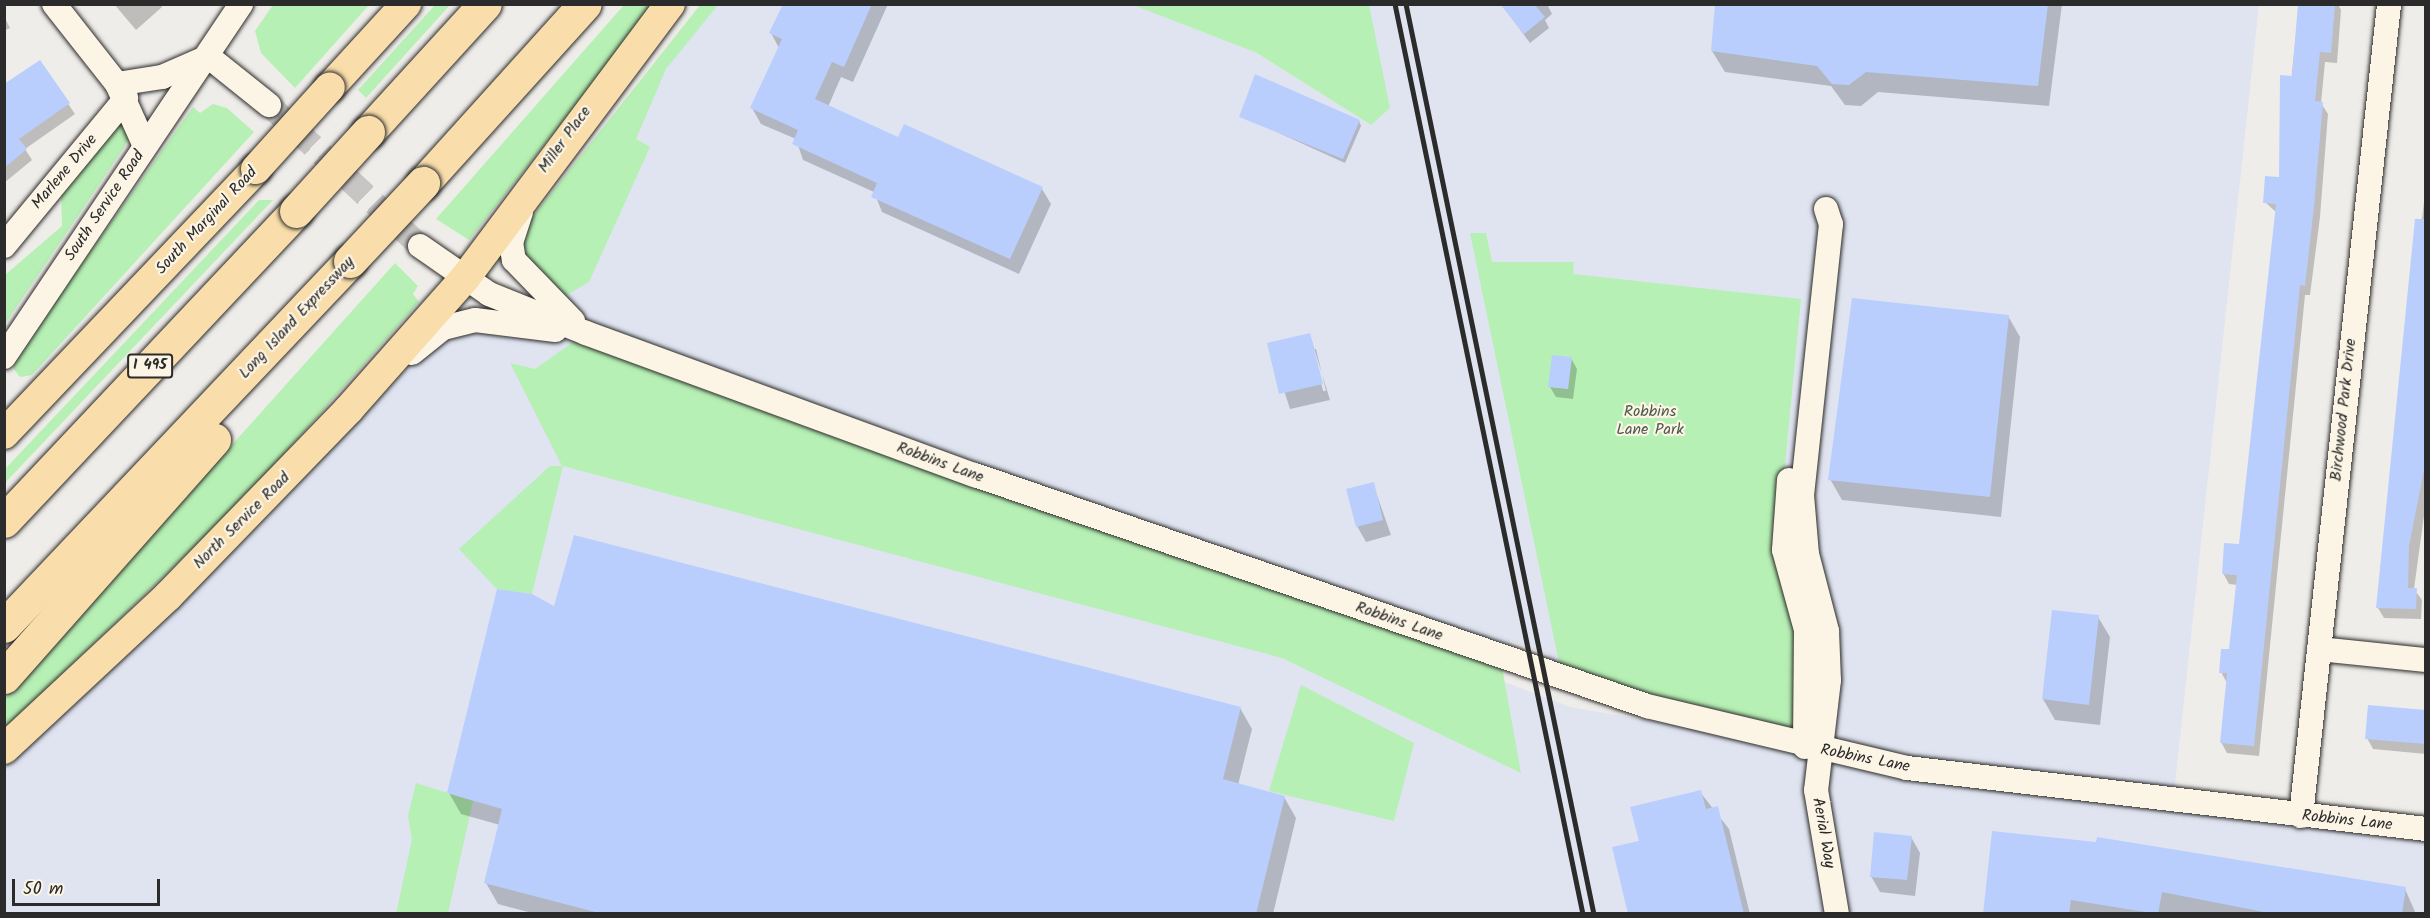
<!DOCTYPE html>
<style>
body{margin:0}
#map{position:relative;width:2430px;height:918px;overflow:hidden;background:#efedea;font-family:Kalam,sans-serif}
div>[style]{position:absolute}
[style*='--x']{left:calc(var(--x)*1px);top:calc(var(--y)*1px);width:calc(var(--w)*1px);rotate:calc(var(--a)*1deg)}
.built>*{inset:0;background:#dfe4f0}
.green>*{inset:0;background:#b6f0b4}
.shadow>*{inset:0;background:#0003}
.building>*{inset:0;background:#bacefe}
.minor-tunnel>*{height:24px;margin-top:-12px;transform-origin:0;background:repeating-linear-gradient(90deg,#c8c6c4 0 24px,transparent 0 36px)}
.roads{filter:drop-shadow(0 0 2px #2b2b2b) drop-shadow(0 0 2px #2b2b2b)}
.minor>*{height:24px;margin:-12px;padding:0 12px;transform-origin:12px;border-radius:12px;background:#fcf5e5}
.major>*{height:30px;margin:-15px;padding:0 15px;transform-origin:15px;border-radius:15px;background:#f9deab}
.highway>*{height:33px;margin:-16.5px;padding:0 16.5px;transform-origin:16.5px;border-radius:16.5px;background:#f9deab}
.rail>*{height:4.5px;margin:-2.25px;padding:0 2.25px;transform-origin:2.25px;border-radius:2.25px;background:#2b2b2b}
.bridges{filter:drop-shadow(0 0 2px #2b2b2b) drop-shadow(0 0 2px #2b2b2b)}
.major-bridge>*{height:30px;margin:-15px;padding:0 15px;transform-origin:15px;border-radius:15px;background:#f9deab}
.highway-bridge>*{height:33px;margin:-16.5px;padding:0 16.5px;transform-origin:16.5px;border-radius:16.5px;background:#f9deab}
span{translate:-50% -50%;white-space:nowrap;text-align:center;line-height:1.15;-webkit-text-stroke:4.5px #fcf5e5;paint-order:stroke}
.shield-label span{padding:2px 4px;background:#fcf5e5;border:2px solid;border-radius:4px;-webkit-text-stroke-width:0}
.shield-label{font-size:15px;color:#2b2b2b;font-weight:700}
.street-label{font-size:16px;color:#2b2b2b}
.park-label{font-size:16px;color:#4e5c4d}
.frame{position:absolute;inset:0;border:6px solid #2b2b2b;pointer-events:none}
.scale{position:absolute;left:12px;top:879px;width:148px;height:27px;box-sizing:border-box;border:3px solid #2b2b2b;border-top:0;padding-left:8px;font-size:18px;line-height:21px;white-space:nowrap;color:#2b2b2b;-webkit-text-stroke:4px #fcf5e5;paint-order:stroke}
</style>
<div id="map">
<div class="built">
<div style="clip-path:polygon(evenodd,704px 5px,1133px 5px,1257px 53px,1371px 125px,1369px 5px,2259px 5px,2173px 803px,2425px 829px,2425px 913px,5px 914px,5px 746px,430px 329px,553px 324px,541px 283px,704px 5px,649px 356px,1514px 661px,1510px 640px,1549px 655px,1553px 674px,1824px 751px,1570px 707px,649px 356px)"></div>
</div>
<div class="green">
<div style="clip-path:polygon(273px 5px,273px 4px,369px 5px,295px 88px,261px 53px,255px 31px)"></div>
<div style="clip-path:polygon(435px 5px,450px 5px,366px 98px,358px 90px)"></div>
<div style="clip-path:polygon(624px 5px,655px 5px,469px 240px,436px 219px)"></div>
<div style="clip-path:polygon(700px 5px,718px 5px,666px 69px,636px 139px,650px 147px,589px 282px,565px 296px,552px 293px,531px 279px,518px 235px)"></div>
<div style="clip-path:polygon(1133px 5px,1369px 5px,1390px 108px,1371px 125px,1257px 53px)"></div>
<div style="clip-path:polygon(213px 104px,227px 108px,254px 132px,32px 375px,20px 377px,13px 368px,24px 345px,193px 107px,200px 113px)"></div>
<div style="clip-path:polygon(123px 117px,132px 130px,125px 146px,5px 324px,5px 275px,62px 226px,61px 194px)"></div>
<div style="clip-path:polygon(259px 200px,273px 200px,5px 483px,5px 469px)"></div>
<div style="clip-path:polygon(1470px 233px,1486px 233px,1492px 262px,1574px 262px,1573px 274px,1801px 299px,1777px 548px,1799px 635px,1793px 744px,1562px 677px)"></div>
<div style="clip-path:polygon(395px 263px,418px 286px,413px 294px,419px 302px,246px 497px,5px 729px,5px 698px)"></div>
<div style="clip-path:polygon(586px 333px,1500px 656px,1521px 773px,1282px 658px,563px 466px,532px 594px,497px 589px,459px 549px,550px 466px,562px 466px,510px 363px,535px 369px)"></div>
<div style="clip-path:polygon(1301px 685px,1414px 743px,1394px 821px,1269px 791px)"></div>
<div style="clip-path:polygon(416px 783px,473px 801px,448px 913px,396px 914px,412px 839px,408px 816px)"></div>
</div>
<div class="shadow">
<div style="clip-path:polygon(114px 4px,161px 4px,162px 7px,136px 30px)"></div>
<div style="clip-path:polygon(784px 4px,888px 4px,853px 82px,841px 77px,828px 107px,898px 139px,1042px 189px,1051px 204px,1019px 274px,882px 212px,874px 192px,803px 160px,796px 139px,761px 124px,752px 108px,779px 48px,771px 33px)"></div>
<div style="clip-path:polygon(1501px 4px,1547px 4px,1552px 14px,1545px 20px,1549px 28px,1530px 43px)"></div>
<div style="clip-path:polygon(1717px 4px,2062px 4px,2049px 106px,1878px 92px,1861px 106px,1845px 105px,1831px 86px,1725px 72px,1712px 51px)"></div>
<div style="clip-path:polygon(2299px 4px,2338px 4px,2341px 10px,2337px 63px,2325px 62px,2321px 103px,2328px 114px,2320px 217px,2310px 295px,2305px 295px,2259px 756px,2227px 753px,2221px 742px,2227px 683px,2221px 672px,2231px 651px,2238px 585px,2229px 584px,2223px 573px,2241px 546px,2277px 213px,2265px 202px,2281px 179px)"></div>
<div style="clip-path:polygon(4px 16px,10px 28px,4px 31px)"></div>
<div style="clip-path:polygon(40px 62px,75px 114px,25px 149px,32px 160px,4px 183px,4px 120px)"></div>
<div style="clip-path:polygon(1241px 116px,1359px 121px,1361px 126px,1345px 163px)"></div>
<div style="clip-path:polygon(2426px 184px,2426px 501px,2414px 589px,2422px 600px,2421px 619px,2384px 618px,2378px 608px)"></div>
<div style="clip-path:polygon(2008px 316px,2020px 337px,2001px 517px,1842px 500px,1830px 479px)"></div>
<div style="clip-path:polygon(evenodd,1310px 335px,1330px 400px,1290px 409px,1269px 344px,1310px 335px,1313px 349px,1316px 349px,1326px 391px,1323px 391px,1313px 349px)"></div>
<div style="clip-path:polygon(1571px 358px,1577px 369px,1573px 399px,1556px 397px,1550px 387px)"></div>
<div style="clip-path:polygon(1373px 484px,1391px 535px,1366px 542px,1357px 526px)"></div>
<div style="clip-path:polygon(555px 609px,1240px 708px,1252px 729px,1238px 785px,1284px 797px,1296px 818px,1273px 914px,536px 914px,498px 904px,486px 883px,500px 825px,461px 814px,449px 793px)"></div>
<div style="clip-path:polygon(2098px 617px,2110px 637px,2100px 725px,2055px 720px,2043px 699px)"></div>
<div style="clip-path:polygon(2426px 712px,2426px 754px,2373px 749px,2367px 738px)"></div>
<div style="clip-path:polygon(1700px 792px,1729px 829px,1750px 914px,1630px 914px,1640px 842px)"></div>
<div style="clip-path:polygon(1993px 832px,2405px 889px,2416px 914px,1984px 914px)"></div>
<div style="clip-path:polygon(1911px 837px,1920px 853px,1915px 896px,1880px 892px,1871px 876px)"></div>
</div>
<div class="building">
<div style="clip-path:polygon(783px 4px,872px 4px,844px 67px,832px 62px,815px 99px,898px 137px,904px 124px,1043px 187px,1010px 259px,871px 197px,877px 183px,792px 144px,798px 130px,750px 108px,782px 39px,769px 33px)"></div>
<div style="clip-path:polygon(1500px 4px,1534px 4px,1545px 17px,1524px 34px)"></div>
<div style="clip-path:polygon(1715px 4px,2048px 4px,2038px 86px,1866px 72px,1849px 85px,1832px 84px,1817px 66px,1711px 51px)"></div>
<div style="clip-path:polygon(2298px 4px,2335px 4px,2331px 53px,2320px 52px,2315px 101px,2323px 102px,2314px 206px,2305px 286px,2300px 285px,2254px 746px,2220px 743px,2227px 673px,2219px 673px,2221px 649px,2229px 649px,2237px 575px,2222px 574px,2224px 543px,2239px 544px,2276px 204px,2263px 203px,2265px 176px,2279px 177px,2280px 75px,2292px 76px)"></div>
<div style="clip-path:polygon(40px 60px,70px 103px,19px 139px,27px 149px,4px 168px,4px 84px)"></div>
<div style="clip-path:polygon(1255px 74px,1360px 120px,1343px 159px,1239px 117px)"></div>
<div style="clip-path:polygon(2415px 219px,2426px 219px,2426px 460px,2409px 546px,2408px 588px,2417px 588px,2416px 609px,2376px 608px)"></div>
<div style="clip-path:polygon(1852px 298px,2009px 315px,1990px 497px,1828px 480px)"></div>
<div style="clip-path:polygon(1310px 333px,1323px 384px,1279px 394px,1267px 343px)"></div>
<div style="clip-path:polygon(1552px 355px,1572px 357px,1568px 389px,1548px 387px)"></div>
<div style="clip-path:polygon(1374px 482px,1383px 520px,1356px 527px,1346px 489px)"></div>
<div style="clip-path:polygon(574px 535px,1241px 707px,1223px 779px,1285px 796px,1256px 914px,603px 914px,484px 883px,502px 809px,447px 793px,497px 589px,532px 594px,554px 606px)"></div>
<div style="clip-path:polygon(2052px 610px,2099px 615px,2089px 705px,2042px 699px)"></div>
<div style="clip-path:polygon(2368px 705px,2426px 710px,2426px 744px,2365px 739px)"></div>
<div style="clip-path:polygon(1701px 790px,1706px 809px,1718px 806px,1744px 914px,1628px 914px,1612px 847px,1639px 841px,1630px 807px)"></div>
<div style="clip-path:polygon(1992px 831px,2096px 842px,2097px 837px,2406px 887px,2402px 914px,2274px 914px,2162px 892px,2158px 914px,2071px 900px,2069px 914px,1983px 914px)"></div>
<div style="clip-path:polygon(1874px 832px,1912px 836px,1907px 880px,1870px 877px)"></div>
</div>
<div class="minor-tunnel">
<div style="--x:269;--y:105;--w:207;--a:43"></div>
</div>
<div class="roads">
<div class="minor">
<div style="--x:54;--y:4;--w:102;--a:51.8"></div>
<div style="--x:117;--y:84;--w:68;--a:65.7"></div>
<div style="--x:209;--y:57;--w:77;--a:38.7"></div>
<div style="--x:117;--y:84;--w:46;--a:-8.8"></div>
<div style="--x:162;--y:77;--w:50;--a:-23.5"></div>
<div style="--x:1826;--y:209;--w:16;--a:72"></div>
<div style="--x:1831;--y:224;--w:273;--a:96.1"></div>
<div style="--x:1802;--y:495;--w:59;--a:85.2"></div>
<div style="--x:1807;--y:554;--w:80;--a:75.4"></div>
<div style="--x:1827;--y:631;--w:49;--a:87.7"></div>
<div style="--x:1829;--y:680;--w:111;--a:96.7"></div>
<div style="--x:1816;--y:790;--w:126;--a:80.4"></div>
<div style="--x:521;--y:212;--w:32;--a:108"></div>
<div style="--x:511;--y:242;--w:18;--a:81"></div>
<div style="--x:514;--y:260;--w:85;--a:46"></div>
<div style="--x:4;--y:246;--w:192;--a:-50.5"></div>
<div style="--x:420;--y:246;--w:84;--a:34.8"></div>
<div style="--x:489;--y:294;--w:105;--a:21.9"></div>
<div style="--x:586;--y:333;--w:414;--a:20.1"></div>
<div style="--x:975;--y:475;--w:711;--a:18.97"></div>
<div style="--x:1647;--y:706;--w:267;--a:13.4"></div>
<div style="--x:1907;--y:768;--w:523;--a:6.7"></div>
<div style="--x:412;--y:353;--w:40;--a:-39"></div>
<div style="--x:443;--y:328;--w:33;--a:-14"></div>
<div style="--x:475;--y:320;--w:81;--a:7.1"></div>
<div style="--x:4;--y:357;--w:425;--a:-56.1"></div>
<div style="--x:1789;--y:480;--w:70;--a:94.1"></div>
<div style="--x:1784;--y:550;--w:83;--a:74.6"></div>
<div style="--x:1806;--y:630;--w:117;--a:90.5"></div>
<div style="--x:2319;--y:649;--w:108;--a:5.9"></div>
<div style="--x:2301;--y:816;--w:817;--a:-83.81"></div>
</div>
<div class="major">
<div style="--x:330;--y:87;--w:113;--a:-47.5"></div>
<div style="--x:4;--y:434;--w:366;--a:-46.4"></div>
<div style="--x:4;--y:749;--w:224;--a:-43"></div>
<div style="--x:168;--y:596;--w:260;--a:-45.9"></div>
<div style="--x:349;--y:409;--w:175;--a:-48.5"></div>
<div style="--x:465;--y:278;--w:342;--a:-53.2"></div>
</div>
<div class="highway">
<div style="--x:368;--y:132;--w:173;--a:-47.6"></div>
<div style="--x:423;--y:183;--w:241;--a:-47.9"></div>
<div style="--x:4;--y:521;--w:426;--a:-46.7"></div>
<div style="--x:4;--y:626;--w:503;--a:-46.53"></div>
<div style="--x:4;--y:677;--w:317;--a:-48.5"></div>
</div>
</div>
<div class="rail">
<div style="--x:1395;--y:4;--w:929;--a:78.33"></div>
<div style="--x:1406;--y:4;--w:929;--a:78.33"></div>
</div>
<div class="bridges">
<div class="major-bridge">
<div style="--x:256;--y:169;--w:110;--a:-47.9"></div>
</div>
<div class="highway-bridge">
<div style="--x:296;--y:211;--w:107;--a:-47.7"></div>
<div style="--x:350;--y:261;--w:107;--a:-46.9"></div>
</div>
</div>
<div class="shield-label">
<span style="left:150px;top:366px">I 495</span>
</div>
<div class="street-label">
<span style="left:565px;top:140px;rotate:-54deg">Miller Place</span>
<span style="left:65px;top:172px;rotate:-50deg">Marlene Drive</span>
<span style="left:105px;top:206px;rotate:-56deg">South Service Road</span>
<span style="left:207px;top:221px;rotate:-47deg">South Marginal Road</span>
<span style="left:297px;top:318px;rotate:-47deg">Long Island Expressway</span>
<span style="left:2344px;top:410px;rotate:-84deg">Birchwood Park Drive</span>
<span style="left:940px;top:463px;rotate:20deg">Robbins Lane</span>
<span style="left:242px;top:521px;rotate:-45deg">North Service Road</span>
<span style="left:1399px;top:622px;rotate:19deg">Robbins Lane</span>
<span style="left:1865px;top:759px;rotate:11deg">Robbins Lane</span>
<span style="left:2347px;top:821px;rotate:6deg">Robbins Lane</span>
<span style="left:1823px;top:833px;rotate:80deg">Aerial Way</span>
</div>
<div class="park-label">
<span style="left:1650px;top:421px">Robbins<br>Lane Park</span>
</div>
<div class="frame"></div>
<div class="scale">50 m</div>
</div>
